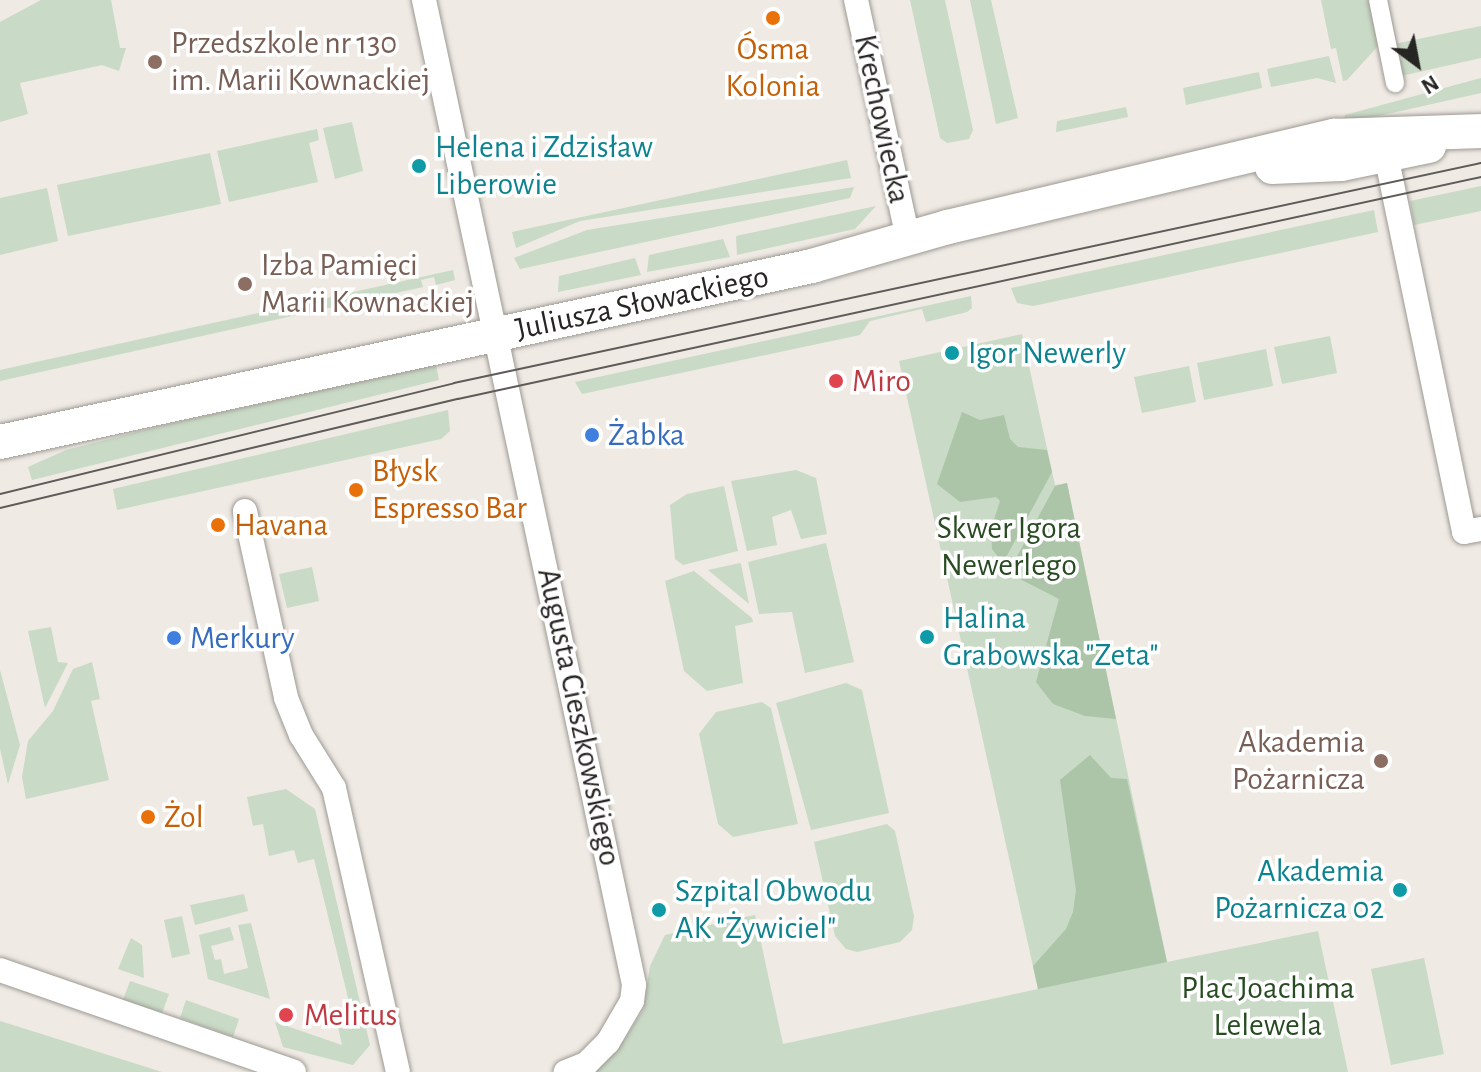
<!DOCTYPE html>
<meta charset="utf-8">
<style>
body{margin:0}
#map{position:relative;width:1481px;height:1072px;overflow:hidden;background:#efeae4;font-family:"Alegreya Sans",sans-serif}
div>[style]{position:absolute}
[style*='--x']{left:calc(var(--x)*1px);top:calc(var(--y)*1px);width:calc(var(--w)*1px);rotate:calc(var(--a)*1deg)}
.green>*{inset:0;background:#c9dac6}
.forest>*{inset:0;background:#acc5a8}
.roads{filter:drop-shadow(0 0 2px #9d9993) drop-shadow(0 0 2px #9d9993)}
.pedestrian>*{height:18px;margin:-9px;padding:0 9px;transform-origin:9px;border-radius:9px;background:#fff}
.minor>*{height:24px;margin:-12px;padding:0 12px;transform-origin:12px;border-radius:12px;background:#fff}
.secondary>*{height:34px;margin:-17px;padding:0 17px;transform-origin:17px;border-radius:17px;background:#fff}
.tram>*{height:2px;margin:-1px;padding:0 1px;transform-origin:1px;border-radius:1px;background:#5e5b58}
.dots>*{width:22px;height:22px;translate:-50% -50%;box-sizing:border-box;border:4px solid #fff;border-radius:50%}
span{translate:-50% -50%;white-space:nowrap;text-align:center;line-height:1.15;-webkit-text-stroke:7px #fff;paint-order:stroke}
.education-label{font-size:32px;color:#785e54}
.left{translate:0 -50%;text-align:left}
.right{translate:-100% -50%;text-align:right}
.food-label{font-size:32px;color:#c56008}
.street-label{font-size:32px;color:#272523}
.culture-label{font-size:32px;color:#0d838f}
.health-label{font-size:32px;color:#be3a42}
.shop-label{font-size:32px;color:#366cbe}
.park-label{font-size:32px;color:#284b22}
.north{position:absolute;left:1377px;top:24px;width:80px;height:80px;-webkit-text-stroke:6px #fff;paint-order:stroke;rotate:148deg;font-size:22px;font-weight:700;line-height:32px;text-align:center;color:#272523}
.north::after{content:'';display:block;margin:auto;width:28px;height:36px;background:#272523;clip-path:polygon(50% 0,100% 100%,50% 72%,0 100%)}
</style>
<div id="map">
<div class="green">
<div style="clip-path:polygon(41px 0,111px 0,120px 48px,126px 48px,119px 71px,102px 65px,20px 83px,28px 114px,0 122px,0 22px)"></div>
<div style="clip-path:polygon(910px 0,945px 0,973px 130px,969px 139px,947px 143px,940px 138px)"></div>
<div style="clip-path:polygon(970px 0,991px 0,1018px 118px,996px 124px)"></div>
<div style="clip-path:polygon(1321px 0,1371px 0,1380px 44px,1347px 80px,1343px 81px,1336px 48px,1331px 49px)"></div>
<div style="clip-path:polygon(1481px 26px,1481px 58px,1401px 76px,1394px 44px)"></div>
<div style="clip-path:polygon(1329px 56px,1336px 83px,1317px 78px,1271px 87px,1267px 69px)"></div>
<div style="clip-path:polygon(1259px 72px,1262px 88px,1186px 105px,1183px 88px)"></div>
<div style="clip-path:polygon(1481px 78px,1481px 93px,1343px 124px,1345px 115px)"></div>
<div style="clip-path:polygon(1126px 107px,1128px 117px,1056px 132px,1057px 121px)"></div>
<div style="clip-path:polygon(352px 122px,363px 171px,335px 179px,323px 128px)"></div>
<div style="clip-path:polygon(317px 129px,319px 140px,309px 143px,318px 182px,229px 202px,217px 151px)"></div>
<div style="clip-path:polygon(210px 153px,221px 204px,68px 236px,57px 185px)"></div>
<div style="clip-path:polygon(847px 160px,851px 178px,580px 221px,516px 248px,512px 232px)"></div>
<div style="clip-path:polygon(1481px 186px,1481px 211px,1414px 225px,1410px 201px)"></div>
<div style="clip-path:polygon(854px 187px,850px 198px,520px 269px,514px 258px,587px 230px)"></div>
<div style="clip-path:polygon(47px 188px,58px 241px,0 255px,0 198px)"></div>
<div style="clip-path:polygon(876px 206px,855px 229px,737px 255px,736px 236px)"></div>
<div style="clip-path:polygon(1374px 210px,1378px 232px,1033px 306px,1017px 303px,1011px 288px)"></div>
<div style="clip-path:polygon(723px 239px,730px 257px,647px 272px,649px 255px)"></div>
<div style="clip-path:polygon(635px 258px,641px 275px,558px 292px,559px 276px)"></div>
<div style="clip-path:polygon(453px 270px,455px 280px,436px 285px,434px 277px,421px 280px,423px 287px,0 381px,0 370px)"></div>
<div style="clip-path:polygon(971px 296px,972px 308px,967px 312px,926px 322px,922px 309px,870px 321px,860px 335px,582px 394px,575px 382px)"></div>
<div style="clip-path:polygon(1022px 334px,1055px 485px,1067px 483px,1167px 962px,1318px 931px,1348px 1072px,593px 1072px,624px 1040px,643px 1010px,650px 966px,665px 935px,755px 915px,783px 1044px,1038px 989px,899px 361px)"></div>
<div style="clip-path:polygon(1330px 336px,1337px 373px,1282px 384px,1274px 347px)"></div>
<div style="clip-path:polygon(1266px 349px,1273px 386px,1204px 400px,1197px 363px)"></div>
<div style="clip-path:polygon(436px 365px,439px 380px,32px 480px,28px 467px,66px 450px,160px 426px)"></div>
<div style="clip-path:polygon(1189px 366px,1196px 402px,1142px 413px,1134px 377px)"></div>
<div style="clip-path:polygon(448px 410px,450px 431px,441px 439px,117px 510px,113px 489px)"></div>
<div style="clip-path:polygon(796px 470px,816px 478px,827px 534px,801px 539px,791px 510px,772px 517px,777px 545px,747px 551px,731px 481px)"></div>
<div style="clip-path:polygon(724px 486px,738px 551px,683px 565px,675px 559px,670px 505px,687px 494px)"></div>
<div style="clip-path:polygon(826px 543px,854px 662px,805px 673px,792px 612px,759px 614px,748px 562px)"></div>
<div style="clip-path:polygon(740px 563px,741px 564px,749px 604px,708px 570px)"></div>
<div style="clip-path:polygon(312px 567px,319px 601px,287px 608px,279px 574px)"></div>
<div style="clip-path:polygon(694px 571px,752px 618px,753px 622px,735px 626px,743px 683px,707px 691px,684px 671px,665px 581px)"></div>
<div style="clip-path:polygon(51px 627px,58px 662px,68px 663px,45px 708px,28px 631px)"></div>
<div style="clip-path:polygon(92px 662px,100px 699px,91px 701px,109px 780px,26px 799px,22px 777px,28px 741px,53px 711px,73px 669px)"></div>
<div style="clip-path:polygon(0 670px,20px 745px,8px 784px,0 749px)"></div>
<div style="clip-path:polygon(846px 683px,862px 690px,889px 813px,811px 830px,776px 703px)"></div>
<div style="clip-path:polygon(762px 702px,771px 708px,798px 824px,733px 837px,718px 824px,699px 734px,716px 712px)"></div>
<div style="clip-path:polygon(286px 789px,315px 809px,370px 1045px,353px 1065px,283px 1047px,275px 1022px,342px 1045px,338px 1027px,354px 1022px,314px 859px,298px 863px,294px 850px,269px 856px,263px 824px,253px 826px,247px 797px)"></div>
<div style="clip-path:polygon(887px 824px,895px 831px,914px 916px,912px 930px,900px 942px,857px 952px,846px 949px,835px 936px,814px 842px)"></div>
<div style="clip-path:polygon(244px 894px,248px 911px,195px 925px,190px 905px)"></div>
<div style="clip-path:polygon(182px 916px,190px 954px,172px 958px,164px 920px)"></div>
<div style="clip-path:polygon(251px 923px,270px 999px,208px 979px,199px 935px,230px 927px,234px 940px,211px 946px,215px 960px,221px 959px,224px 974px,248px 968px,238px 925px)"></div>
<div style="clip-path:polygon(131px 938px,142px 945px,144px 978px,118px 969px)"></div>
<div style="clip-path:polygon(1424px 958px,1444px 1054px,1391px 1065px,1371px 969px)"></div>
<div style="clip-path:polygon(130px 981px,169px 994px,162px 1013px,123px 1000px)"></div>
<div style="clip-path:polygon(186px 1000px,239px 1019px,233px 1037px,180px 1018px)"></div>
<div style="clip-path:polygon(0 1021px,48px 1036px,162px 1072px,0 1072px)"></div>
</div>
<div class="forest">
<div style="clip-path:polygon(962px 412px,980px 420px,1004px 415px,1010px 439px,1018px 447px,1047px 450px,1052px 472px,1003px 563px,992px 549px,991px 529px,1000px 501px,996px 497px,960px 502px,937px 484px)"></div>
<div style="clip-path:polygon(1067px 483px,1116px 719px,1085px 716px,1053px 704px,1036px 682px,1059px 599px,1008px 573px,1055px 486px)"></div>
<div style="clip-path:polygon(1090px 755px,1111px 778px,1127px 779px,1167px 962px,1038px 989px,1033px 966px,1066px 929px,1073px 912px,1076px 890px,1060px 780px)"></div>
</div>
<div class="roads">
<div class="pedestrian">
<div style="--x:1378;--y:0;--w:85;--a:78.4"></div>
</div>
<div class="minor">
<div style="--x:424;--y:0;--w:1007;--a:77.96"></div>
<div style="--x:634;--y:985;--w:16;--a:97"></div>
<div style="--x:632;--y:1001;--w:48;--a:120.3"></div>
<div style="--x:608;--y:1042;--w:31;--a:135"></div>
<div style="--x:586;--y:1064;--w:22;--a:158"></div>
<div style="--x:856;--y:0;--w:244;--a:77.7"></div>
<div style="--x:1386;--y:155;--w:385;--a:78.3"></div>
<div style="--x:1464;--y:532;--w:17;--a:-10"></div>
<div style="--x:245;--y:511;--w:191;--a:77.6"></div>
<div style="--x:286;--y:698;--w:40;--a:68"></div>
<div style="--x:301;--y:735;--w:62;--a:58.1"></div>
<div style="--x:334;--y:788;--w:291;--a:77.3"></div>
<div style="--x:0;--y:970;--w:311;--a:19.1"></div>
</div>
<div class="secondary">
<div style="--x:1272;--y:167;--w:69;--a:-2.5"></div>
<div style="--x:1341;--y:164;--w:90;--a:-11.6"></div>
<div style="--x:0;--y:442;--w:831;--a:-12.23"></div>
<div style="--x:812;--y:266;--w:141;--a:-16"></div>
<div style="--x:948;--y:227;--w:397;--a:-13.3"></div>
<div style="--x:1334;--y:136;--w:147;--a:-1.9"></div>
</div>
</div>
<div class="tram">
<div style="--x:0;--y:494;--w:467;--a:-13.7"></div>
<div style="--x:454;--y:383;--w:1050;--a:-12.09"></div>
<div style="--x:0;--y:508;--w:471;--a:-13.4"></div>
<div style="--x:458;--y:399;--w:1047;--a:-12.24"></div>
</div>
<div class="dots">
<div style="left:773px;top:18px;background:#e8710a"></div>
<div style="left:155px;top:62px;background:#8d6e63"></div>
<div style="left:419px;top:166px;background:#0f9aa8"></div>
<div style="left:245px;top:284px;background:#8d6e63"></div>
<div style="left:952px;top:353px;background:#0f9aa8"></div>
<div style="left:836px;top:381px;background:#e0444e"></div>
<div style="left:592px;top:435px;background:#3f7fe0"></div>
<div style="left:356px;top:490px;background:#e8710a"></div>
<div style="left:218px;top:525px;background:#e8710a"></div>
<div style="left:927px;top:637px;background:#0f9aa8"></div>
<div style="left:174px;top:638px;background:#3f7fe0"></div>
<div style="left:1381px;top:761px;background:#8d6e63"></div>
<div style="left:148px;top:817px;background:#e8710a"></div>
<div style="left:1400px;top:890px;background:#0f9aa8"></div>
<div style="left:659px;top:910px;background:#0f9aa8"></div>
<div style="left:286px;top:1015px;background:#e0444e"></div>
</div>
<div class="education-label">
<span class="left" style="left:171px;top:62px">Przedszkole nr 130<br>im. Marii Kownackiej</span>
<span class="left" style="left:261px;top:284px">Izba Pamięci<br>Marii Kownackiej</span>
<span class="right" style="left:1365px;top:761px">Akademia<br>Pożarnicza</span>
</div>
<div class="food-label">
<span style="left:773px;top:68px">Ósma<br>Kolonia</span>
<span class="left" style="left:372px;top:490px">Błysk<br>Espresso Bar</span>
<span class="left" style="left:234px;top:525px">Havana</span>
<span class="left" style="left:164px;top:817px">Żol</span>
</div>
<div class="street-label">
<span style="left:882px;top:119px;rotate:78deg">Krechowiecka</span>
<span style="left:642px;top:303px;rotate:-12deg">Juliusza Słowackiego</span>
<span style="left:579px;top:717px;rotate:78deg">Augusta Cieszkowskiego</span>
</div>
<div class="culture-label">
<span class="left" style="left:435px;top:166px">Helena i Zdzisław<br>Liberowie</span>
<span class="left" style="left:968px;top:353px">Igor Newerly</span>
<span class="left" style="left:943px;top:637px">Halina<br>Grabowska "Zeta"</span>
<span class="right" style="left:1384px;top:890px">Akademia<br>Pożarnicza 02</span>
<span class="left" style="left:675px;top:910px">Szpital Obwodu<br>AK "Żywiciel"</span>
</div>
<div class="health-label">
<span class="left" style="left:852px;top:381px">Miro</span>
<span class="left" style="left:304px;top:1015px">Melitus</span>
</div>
<div class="shop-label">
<span class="left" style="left:608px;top:435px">Żabka</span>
<span class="left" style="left:190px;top:638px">Merkury</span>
</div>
<div class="park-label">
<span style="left:1009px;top:547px">Skwer Igora<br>Newerlego</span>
<span style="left:1268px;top:1007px">Plac Joachima<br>Lelewela</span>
</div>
<div class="north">N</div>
</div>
